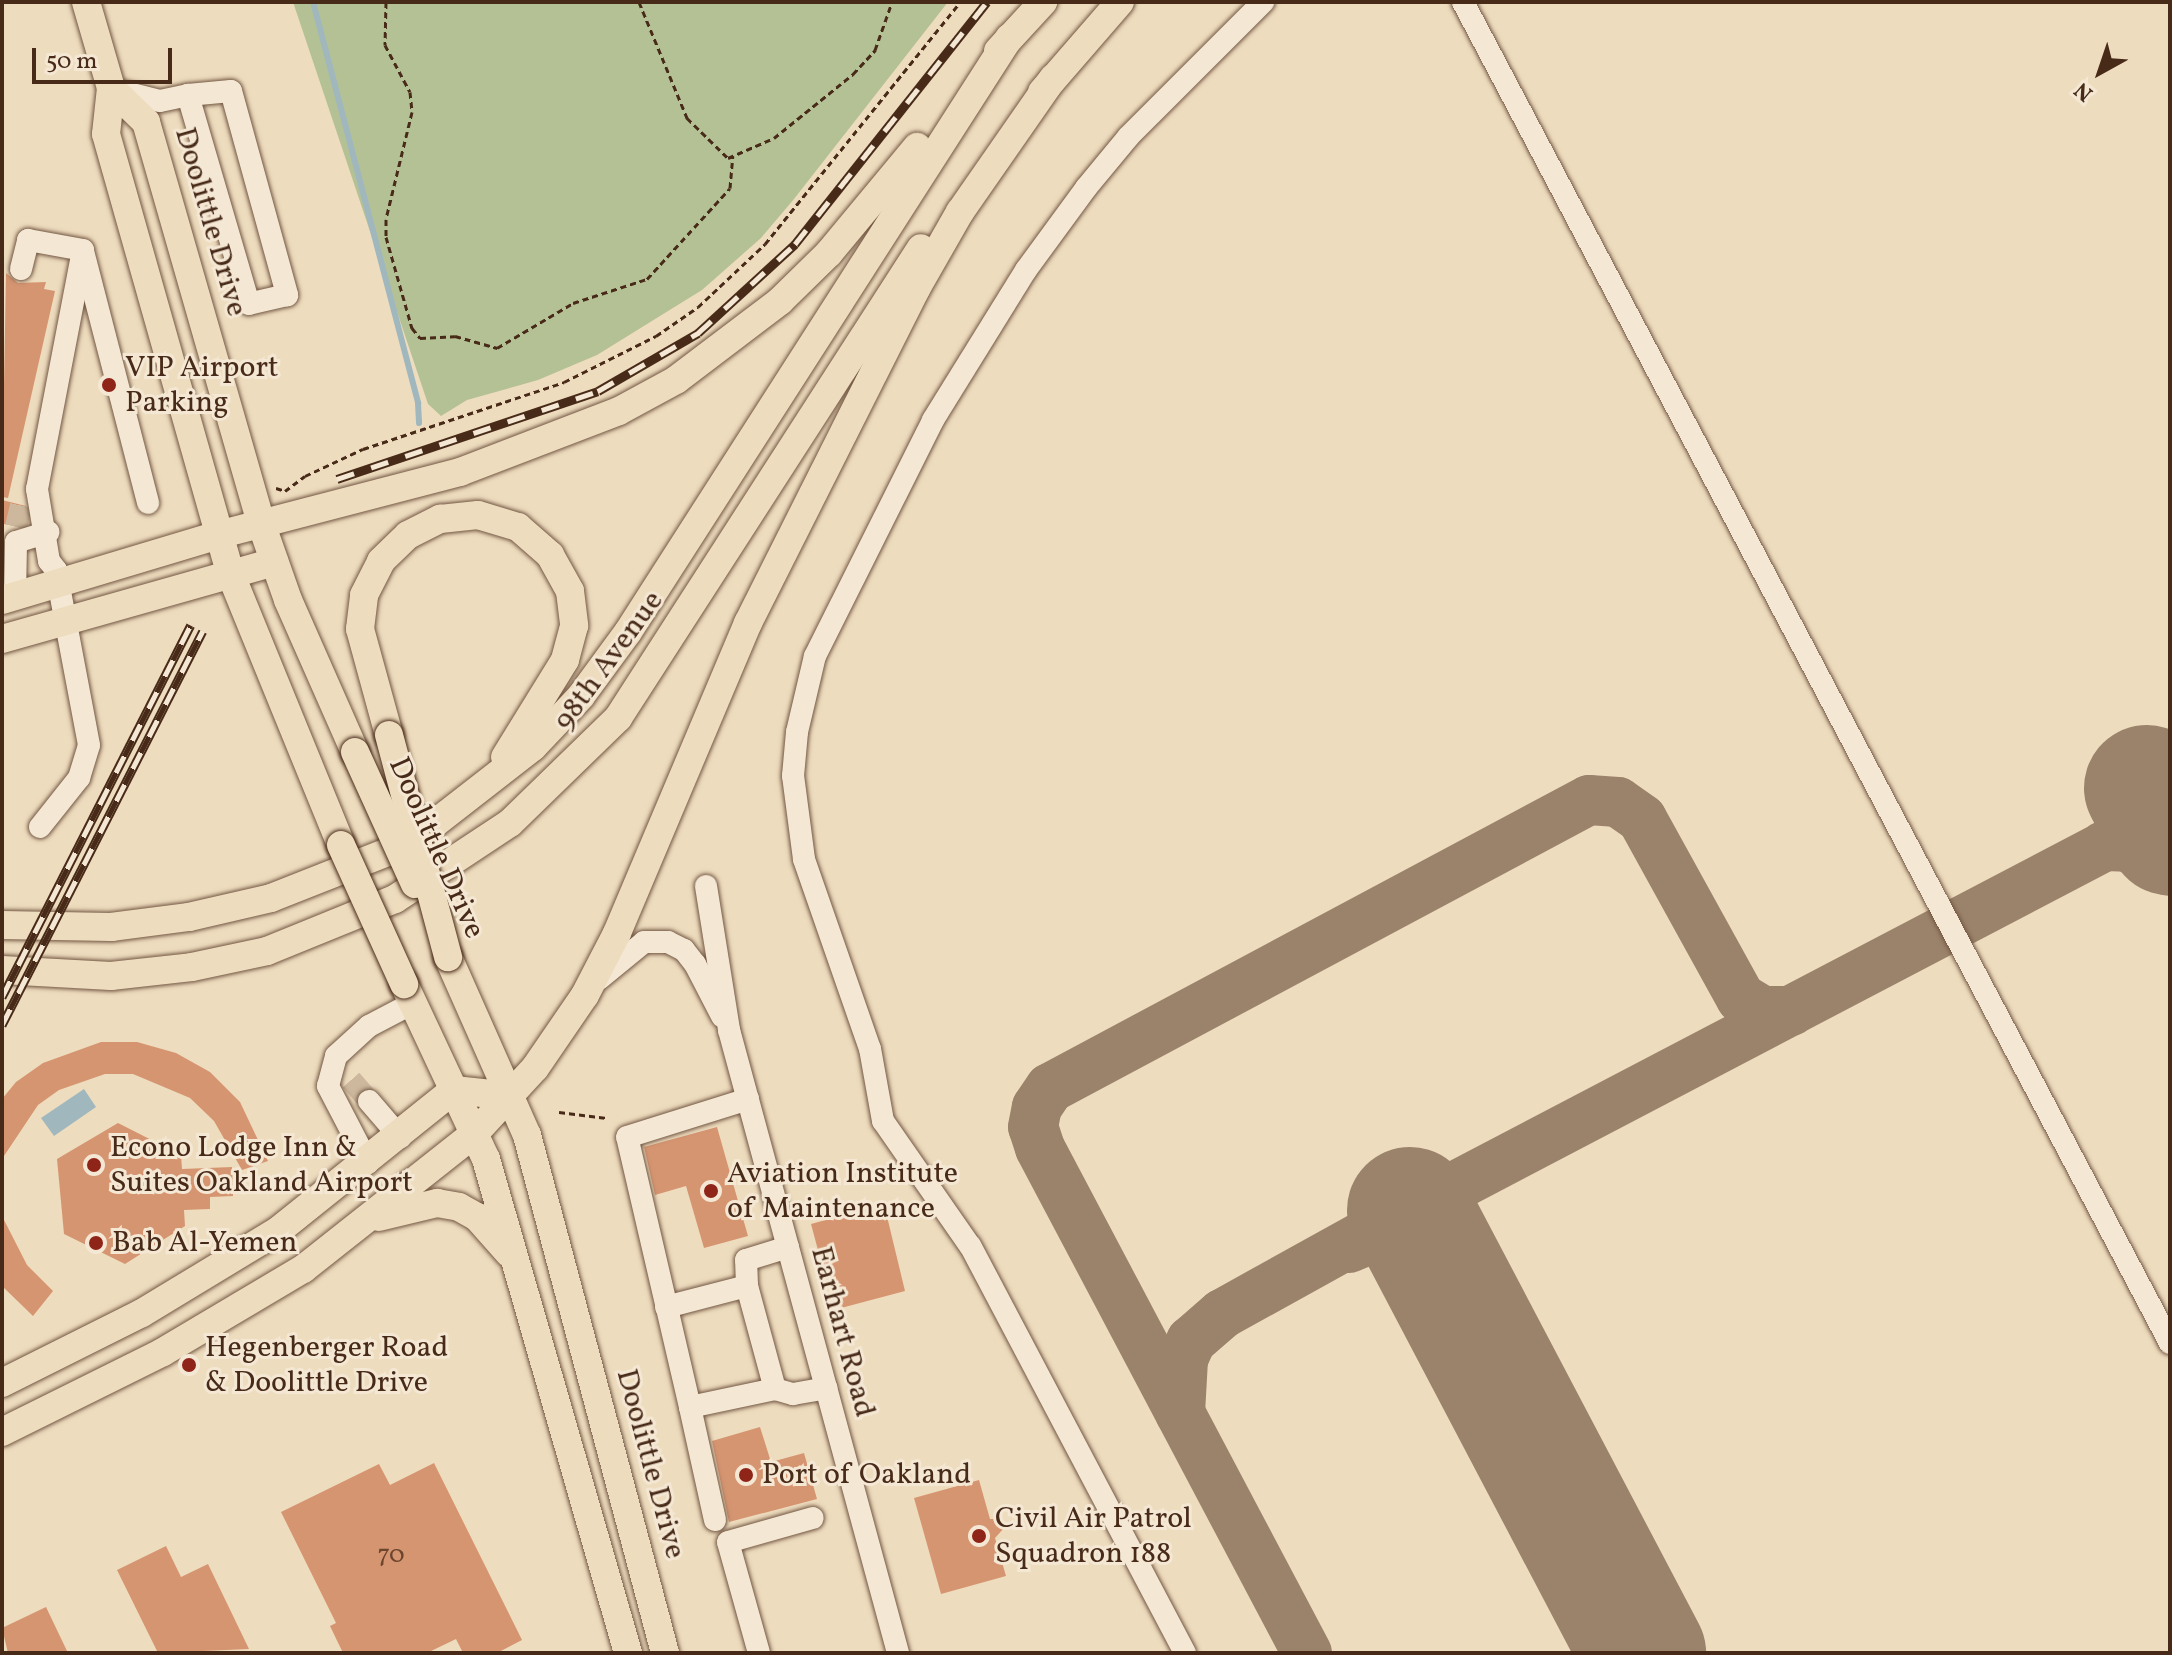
<!DOCTYPE html>
<style>
body{margin:0}
#map{position:relative;width:2172px;height:1655px;overflow:hidden;background:#eedcbe;font-family:Vollkorn,serif}
div>[style]{position:absolute}
[style*='--x']{left:calc(var(--x)*1px);top:calc(var(--y)*1px);width:calc(var(--w)*1px);rotate:calc(var(--a)*1deg)}
.green>*{inset:0;background:#b4c195}
.water>*{inset:0;background:#a0b8bd}
.stream>*{height:6px;margin:-3px;padding:0 3px;transform-origin:3px;border-radius:3px;background:#a0b8bd}
.taxiway>*{height:50px;margin:-25px;padding:0 25px;transform-origin:25px;border-radius:25px;background:#9b836b}
.runway>*{height:126px;margin:-63px;padding:0 63px;transform-origin:63px;border-radius:63px;background:#9b836b}
.building>*{inset:0;background:#d69571}
.minor-tunnel>*{height:22px;margin-top:-11px;transform-origin:0;background:repeating-linear-gradient(90deg,#cdb89d 0 22px,transparent 0 33px)}
.path>*{height:3px;margin-top:-1.5px;transform-origin:0;background:repeating-linear-gradient(90deg,#482a18 0 6px,transparent 0 10px)}
.roads{filter:drop-shadow(0 0 2px #725642) drop-shadow(0 0 2px #725642)}
.minor>*{height:22px;margin:-11px;padding:0 11px;transform-origin:11px;border-radius:11px;background:#f4e8d5}
.major>*{height:28px;margin:-14px;padding:0 14px;transform-origin:14px;border-radius:14px;background:#eedcbe}
.rail>*{height:9px;margin-top:-4.5px;transform-origin:0;background:repeating-linear-gradient(90deg,#f4e8d5 0 18px,#482a18 0 36px);box-sizing:border-box;border-block:2px solid #482a18}
.bridges{filter:drop-shadow(0 0 2px #482a18) drop-shadow(0 0 2px #482a18)}
.major-bridge>*{height:28px;margin:-14px;padding:0 14px;transform-origin:14px;border-radius:14px;background:#eedcbe}
.dots>*{width:22px;height:22px;translate:-50% -50%;box-sizing:border-box;border:4px solid #f4e8d5;border-radius:50%}
span{translate:-50% -50%;white-space:nowrap;text-align:center;line-height:1.15;-webkit-text-stroke:6px #f4e8d5;paint-order:stroke}
.number-label{font-size:26px;color:#6c452e}
.number-label span{-webkit-text-stroke-width:0}
.street-label{font-size:30px;color:#482a18}
.poi-label{font-size:30px;color:#482a18}
.left{translate:0 -50%;text-align:left}
.frame{position:absolute;inset:0;border:4px solid #482a18;pointer-events:none}
.north{position:absolute;left:2060px;top:32px;width:80px;height:80px;-webkit-text-stroke:6px #f4e8d5;paint-order:stroke;rotate:220deg;font-size:22px;font-weight:700;line-height:32px;text-align:center;color:#482a18}
.north::after{content:'';display:block;margin:auto;width:28px;height:36px;background:#482a18;clip-path:polygon(50% 0,100% 100%,50% 72%,0 100%)}
.scale{position:absolute;left:32px;top:48px;width:140px;height:36px;box-sizing:border-box;border:4px solid #482a18;border-top:0;padding-left:10px;font-size:24px;line-height:28px;white-space:nowrap;color:#482a18;-webkit-text-stroke:6px #f4e8d5;paint-order:stroke}
</style>
<div id="map">
<div class="green">
<div style="clip-path:polygon(293px 2px,948px 2px,794px 199px,761px 238px,702px 290px,597px 355px,538px 380px,467px 400px,441px 416px,428px 404px)"></div>
</div>
<div class="water">
<div style="clip-path:polygon(84px 1089px,96px 1107px,54px 1136px,41px 1118px)"></div>
</div>
<div class="stream">
<div style="--x:313;--y:2;--w:415;--a:75.3"></div>
<div style="--x:418;--y:403;--w:20;--a:87"></div>
</div>
<div class="taxiway">
<div style="--x:2104;--y:846;--w:24;--a:2"></div>
<div style="--x:2128;--y:847;--w:48;--a:29.7"></div>
<div style="--x:1349;--y:1248;--w:28;--a:-23"></div>
<div style="--x:1375;--y:1237;--w:20;--a:9"></div>
<div style="--x:1395;--y:1240;--w:24;--a:30"></div>
<div style="--x:1416;--y:1252;--w:45;--a:44.1"></div>
<div style="--x:1180;--y:1413;--w:54;--a:-86.8"></div>
<div style="--x:1183;--y:1359;--w:20;--a:-66"></div>
<div style="--x:1191;--y:1341;--w:41;--a:-41.1"></div>
<div style="--x:1222;--y:1314;--w:215;--a:-29"></div>
<div style="--x:1410;--y:1210;--w:858;--a:-27.64"></div>
<div style="--x:1307;--y:1653;--w:571;--a:-117.87"></div>
<div style="--x:1040;--y:1148;--w:22;--a:-108"></div>
<div style="--x:1033;--y:1127;--w:20;--a:-79"></div>
<div style="--x:1037;--y:1107;--w:23;--a:-56"></div>
<div style="--x:1050;--y:1088;--w:611;--a:-28.12"></div>
<div style="--x:1589;--y:800;--w:29;--a:4"></div>
<div style="--x:1618;--y:802;--w:29;--a:35"></div>
<div style="--x:1642;--y:819;--w:205;--a:61.1"></div>
<div style="--x:1741;--y:998;--w:26;--a:31"></div>
<div style="--x:1763;--y:1011;--w:28;--a:0"></div>
</div>
<div class="runway">
<div style="--x:2147;--y:788;--w:50;--a:62.4"></div>
<div style="--x:1410;--y:1210;--w:501;--a:62.26"></div>
</div>
<div class="building">
<div style="clip-path:polygon(6px 273px,18px 283px,46px 282px,44px 289px,55px 291px,8px 498px,2px 497px)"></div>
<div style="clip-path:polygon(2px 500px,26px 506px,24px 525px,2px 524px)"></div>
<div style="clip-path:polygon(101px 1042px,137px 1042px,176px 1053px,210px 1072px,240px 1102px,268px 1161px,242px 1170px,214px 1121px,190px 1098px,133px 1074px,105px 1074px,59px 1090px,38px 1105px,2px 1159px,2px 1099px,16px 1082px,43px 1063px)"></div>
<div style="clip-path:polygon(118px 1123px,181px 1155px,182px 1169px,232px 1167px,233px 1196px,210px 1197px,210px 1209px,184px 1210px,185px 1226px,125px 1264px,64px 1234px,57px 1159px)"></div>
<div style="clip-path:polygon(717px 1127px,748px 1236px,704px 1248px,686px 1186px,655px 1195px,644px 1147px)"></div>
<div style="clip-path:polygon(884px 1204px,905px 1291px,841px 1308px,832px 1278px,826px 1280px,811px 1224px)"></div>
<div style="clip-path:polygon(2px 1216px,27px 1265px,53px 1291px,33px 1316px,2px 1286px)"></div>
<div style="clip-path:polygon(760px 1427px,771px 1462px,804px 1453px,817px 1499px,729px 1522px,712px 1441px)"></div>
<div style="clip-path:polygon(434px 1463px,522px 1640px,497px 1653px,463px 1653px,456px 1639px,427px 1653px,343px 1653px,330px 1626px,336px 1623px,281px 1512px,379px 1464px,390px 1485px)"></div>
<div style="clip-path:polygon(979px 1480px,990px 1519px,997px 1519px,1004px 1528px,995px 1538px,1006px 1576px,941px 1594px,914px 1498px)"></div>
<div style="clip-path:polygon(166px 1546px,181px 1577px,208px 1564px,249px 1649px,158px 1653px,117px 1570px)"></div>
<div style="clip-path:polygon(46px 1607px,68px 1653px,8px 1653px,2px 1628px)"></div>
</div>
<div class="minor-tunnel">
<div style="--x:16;--y:527;--w:23;--a:-77"></div>
<div style="--x:351;--y:1080;--w:28;--a:49"></div>
</div>
<div class="path">
<div style="--x:386;--y:2;--w:43;--a:91.3"></div>
<div style="--x:385;--y:45;--w:53;--a:62"></div>
<div style="--x:410;--y:92;--w:20;--a:84"></div>
<div style="--x:412;--y:112;--w:110;--a:103.7"></div>
<div style="--x:386;--y:219;--w:18;--a:90"></div>
<div style="--x:386;--y:237;--w:95;--a:74.1"></div>
<div style="--x:412;--y:328;--w:13;--a:51"></div>
<div style="--x:420;--y:338;--w:35;--a:-3"></div>
<div style="--x:455;--y:336;--w:44;--a:15.9"></div>
<div style="--x:497;--y:348;--w:88;--a:-30.6"></div>
<div style="--x:573;--y:303;--w:78;--a:-18"></div>
<div style="--x:647;--y:279;--w:123;--a:-47.6"></div>
<div style="--x:730;--y:188;--w:32;--a:-85"></div>
<div style="--x:639;--y:2;--w:126;--a:67.5"></div>
<div style="--x:687;--y:118;--w:57;--a:44.3"></div>
<div style="--x:728;--y:158;--w:50;--a:-23.5"></div>
<div style="--x:774;--y:138;--w:102;--a:-39"></div>
<div style="--x:853;--y:74;--w:33;--a:-47"></div>
<div style="--x:875;--y:50;--w:51;--a:-70.5"></div>
<div style="--x:276;--y:488;--w:9;--a:18"></div>
<div style="--x:285;--y:491;--w:25;--a:-37"></div>
<div style="--x:305;--y:476;--w:64;--a:-25"></div>
<div style="--x:363;--y:449;--w:212;--a:-18.4"></div>
<div style="--x:564;--y:382;--w:103;--a:-26.6"></div>
<div style="--x:656;--y:336;--w:51;--a:-34.6"></div>
<div style="--x:698;--y:307;--w:92;--a:-43.2"></div>
<div style="--x:765;--y:244;--w:311;--a:-51.1"></div>
<div style="--x:559;--y:1112;--w:48;--a:7.1"></div>
<div style="--x:155;--y:1653;--w:2;--a:-27"></div>
</div>
<div class="roads">
<div class="minor">
<div style="--x:1463;--y:2;--w:1516;--a:62.2"></div>
<div style="--x:112;--y:89;--w:49;--a:14"></div>
<div style="--x:160;--y:101;--w:29;--a:-12"></div>
<div style="--x:188;--y:95;--w:43;--a:-5.3"></div>
<div style="--x:231;--y:91;--w:212;--a:74.6"></div>
<div style="--x:287;--y:295;--w:39;--a:167"></div>
<div style="--x:249;--y:304;--w:218;--a:-106.3"></div>
<div style="--x:84;--y:255;--w:256;--a:75.5"></div>
<div style="--x:21;--y:269;--w:30;--a:-76"></div>
<div style="--x:28;--y:240;--w:56;--a:10.3"></div>
<div style="--x:56;--y:570;--w:11;--a:-128"></div>
<div style="--x:49;--y:561;--w:73;--a:-99.5"></div>
<div style="--x:37;--y:489;--w:243;--a:-79.1"></div>
<div style="--x:15;--y:596;--w:54;--a:-88.9"></div>
<div style="--x:16;--y:542;--w:34;--a:-17"></div>
<div style="--x:40;--y:827;--w:63;--a:-51.5"></div>
<div style="--x:79;--y:778;--w:34;--a:-73"></div>
<div style="--x:89;--y:745;--w:178;--a:-100.7"></div>
<div style="--x:706;--y:886;--w:146;--a:80.9"></div>
<div style="--x:729;--y:1030;--w:646;--a:74.82"></div>
<div style="--x:599;--y:979;--w:58;--a:-39.4"></div>
<div style="--x:644;--y:942;--w:24;--a:0"></div>
<div style="--x:668;--y:942;--w:18;--a:27"></div>
<div style="--x:684;--y:950;--w:18;--a:52"></div>
<div style="--x:695;--y:964;--w:59;--a:62.6"></div>
<div style="--x:369;--y:1101;--w:48;--a:49.3"></div>
<div style="--x:368;--y:1163;--w:87;--a:-117.5"></div>
<div style="--x:328;--y:1086;--w:31;--a:-75"></div>
<div style="--x:336;--y:1056;--w:45;--a:-42.3"></div>
<div style="--x:369;--y:1026;--w:50;--a:-27.6"></div>
<div style="--x:747;--y:1286;--w:26;--a:-92"></div>
<div style="--x:746;--y:1260;--w:44;--a:-17.2"></div>
<div style="--x:666;--y:1307;--w:84;--a:-14.5"></div>
<div style="--x:747;--y:1286;--w:107;--a:74.8"></div>
<div style="--x:690;--y:1407;--w:277;--a:-103.1"></div>
<div style="--x:627;--y:1137;--w:127;--a:-17.4"></div>
<div style="--x:715;--y:1520;--w:116;--a:-102.5"></div>
<div style="--x:690;--y:1407;--w:87;--a:-12"></div>
<div style="--x:775;--y:1389;--w:19;--a:16"></div>
<div style="--x:793;--y:1394;--w:34;--a:-10"></div>
<div style="--x:759;--y:1653;--w:115;--a:-105.6"></div>
<div style="--x:728;--y:1542;--w:88;--a:-15.8"></div>
<div style="--x:1185;--y:1653;--w:460;--a:-117.8"></div>
<div style="--x:970;--y:1246;--w:152;--a:-124.8"></div>
<div style="--x:883;--y:1121;--w:73;--a:-100.2"></div>
<div style="--x:870;--y:1049;--w:201;--a:-109.2"></div>
<div style="--x:804;--y:859;--w:84;--a:-97.5"></div>
<div style="--x:793;--y:776;--w:44;--a:-84.8"></div>
<div style="--x:797;--y:732;--w:78;--a:-76.7"></div>
<div style="--x:815;--y:656;--w:264;--a:-63.4"></div>
<div style="--x:933;--y:420;--w:176;--a:-58.2"></div>
<div style="--x:1026;--y:270;--w:102;--a:-53.8"></div>
<div style="--x:1086;--y:188;--w:67;--a:-50.4"></div>
<div style="--x:1129;--y:136;--w:190;--a:-45"></div>
</div>
<div class="major">
<div style="--x:86;--y:2;--w:90;--a:73.8"></div>
<div style="--x:111;--y:88;--w:46;--a:96.2"></div>
<div style="--x:106;--y:134;--w:458;--a:74.2"></div>
<div style="--x:231;--y:575;--w:292;--a:67.8"></div>
<div style="--x:998;--y:51;--w:67;--a:-47.4"></div>
<div style="--x:111;--y:88;--w:49;--a:44.2"></div>
<div style="--x:146;--y:122;--w:420;--a:74"></div>
<div style="--x:262;--y:526;--w:78;--a:70.6"></div>
<div style="--x:288;--y:600;--w:166;--a:66.2"></div>
<div style="--x:1042;--y:92;--w:119;--a:-49.1"></div>
<div style="--x:2;--y:600;--w:226;--a:-16.7"></div>
<div style="--x:218;--y:535;--w:250;--a:-14.6"></div>
<div style="--x:460;--y:472;--w:170;--a:-21"></div>
<div style="--x:619;--y:411;--w:65;--a:-28.5"></div>
<div style="--x:676;--y:380;--w:131;--a:-37.2"></div>
<div style="--x:780;--y:301;--w:69;--a:-44.4"></div>
<div style="--x:829;--y:253;--w:138;--a:-50.3"></div>
<div style="--x:2;--y:639;--w:283;--a:-15.8"></div>
<div style="--x:389;--y:735;--w:110;--a:-105.3"></div>
<div style="--x:360;--y:629;--w:34;--a:-83"></div>
<div style="--x:364;--y:595;--w:38;--a:-63"></div>
<div style="--x:381;--y:561;--w:37;--a:-44"></div>
<div style="--x:408;--y:535;--w:36;--a:-27"></div>
<div style="--x:440;--y:519;--w:38;--a:-6"></div>
<div style="--x:478;--y:515;--w:42;--a:16.7"></div>
<div style="--x:518;--y:527;--w:43;--a:41.2"></div>
<div style="--x:550;--y:555;--w:41;--a:60.9"></div>
<div style="--x:570;--y:591;--w:35;--a:83"></div>
<div style="--x:574;--y:626;--w:35;--a:105"></div>
<div style="--x:565;--y:660;--w:114;--a:121.7"></div>
<div style="--x:2;--y:925;--w:109;--a:1.1"></div>
<div style="--x:111;--y:927;--w:79;--a:-7.3"></div>
<div style="--x:189;--y:917;--w:84;--a:-13"></div>
<div style="--x:271;--y:898;--w:126;--a:-21.5"></div>
<div style="--x:388;--y:852;--w:54;--a:-31.3"></div>
<div style="--x:434;--y:824;--w:125;--a:-37.9"></div>
<div style="--x:533;--y:747;--w:70;--a:-46.7"></div>
<div style="--x:581;--y:696;--w:79;--a:-53.7"></div>
<div style="--x:628;--y:632;--w:706;--a:-57.32"></div>
<div style="--x:448;--y:957;--w:195;--a:66.1"></div>
<div style="--x:527;--y:1135;--w:536;--a:75.08"></div>
<div style="--x:2;--y:970;--w:109;--a:3.2"></div>
<div style="--x:111;--y:976;--w:81;--a:-6.3"></div>
<div style="--x:192;--y:967;--w:77;--a:-12"></div>
<div style="--x:267;--y:951;--w:138;--a:-22.1"></div>
<div style="--x:395;--y:899;--w:138;--a:-33.5"></div>
<div style="--x:510;--y:823;--w:151;--a:-44.2"></div>
<div style="--x:618;--y:718;--w:559;--a:-57.19"></div>
<div style="--x:404;--y:984;--w:193;--a:64.9"></div>
<div style="--x:486;--y:1159;--w:514;--a:73.96"></div>
<div style="--x:379;--y:1217;--w:60;--a:-13.6"></div>
<div style="--x:437;--y:1203;--w:22;--a:10"></div>
<div style="--x:459;--y:1207;--w:21;--a:29"></div>
<div style="--x:477;--y:1217;--w:48;--a:48.4"></div>
<div style="--x:2;--y:1383;--w:157;--a:-26.6"></div>
<div style="--x:142;--y:1313;--w:160;--a:-31.2"></div>
<div style="--x:279;--y:1230;--w:224;--a:-38.7"></div>
<div style="--x:454;--y:1090;--w:57;--a:6"></div>
<div style="--x:2;--y:1432;--w:180;--a:-26.4"></div>
<div style="--x:163;--y:1352;--w:163;--a:-30.7"></div>
<div style="--x:303;--y:1269;--w:219;--a:-38.3"></div>
<div style="--x:475;--y:1133;--w:88;--a:-47.3"></div>
<div style="--x:535;--y:1068;--w:88;--a:-55.6"></div>
<div style="--x:585;--y:995;--w:70;--a:-62.7"></div>
<div style="--x:617;--y:933;--w:337;--a:-67.1"></div>
<div style="--x:748;--y:623;--w:374;--a:-63.3"></div>
<div style="--x:916;--y:289;--w:89;--a:-60.3"></div>
<div style="--x:960;--y:212;--w:163;--a:-55.2"></div>
</div>
</div>
<div class="rail">
<div style="--x:337;--y:479;--w:275;--a:-18.6"></div>
<div style="--x:598;--y:391;--w:116;--a:-30.1"></div>
<div style="--x:698;--y:333;--w:132;--a:-42.5"></div>
<div style="--x:795;--y:244;--w:309;--a:-51.6"></div>
<div style="--x:2;--y:997;--w:417;--a:-63.1"></div>
<div style="--x:2;--y:1025;--w:442;--a:-63"></div>
</div>
<div class="bridges">
<div class="major-bridge">
<div style="--x:389;--y:735;--w:230;--a:75.1"></div>
<div style="--x:355;--y:752;--w:145;--a:65.6"></div>
<div style="--x:341;--y:845;--w:153;--a:65.6"></div>
</div>
</div>
<div class="dots">
<div style="left:109px;top:385px;background:#8f2418"></div>
<div style="left:94px;top:1165px;background:#8f2418"></div>
<div style="left:711px;top:1191px;background:#8f2418"></div>
<div style="left:96px;top:1243px;background:#8f2418"></div>
<div style="left:189px;top:1365px;background:#8f2418"></div>
<div style="left:746px;top:1475px;background:#8f2418"></div>
<div style="left:979px;top:1536px;background:#8f2418"></div>
</div>
<div class="number-label">
<span style="left:391px;top:1556px">70</span>
</div>
<div class="street-label">
<span style="left:210px;top:222px;rotate:74deg">Doolittle Drive</span>
<span style="left:609px;top:661px;rotate:-54deg">98th Avenue</span>
<span style="left:436px;top:848px;rotate:66deg">Doolittle Drive</span>
<span style="left:842px;top:1332px;rotate:75deg">Earhart Road</span>
<span style="left:650px;top:1464px;rotate:75deg">Doolittle Drive</span>
</div>
<div class="poi-label">
<span class="left" style="left:125px;top:385px">VIP Airport<br>Parking</span>
<span class="left" style="left:110px;top:1165px">Econo Lodge Inn &amp;<br>Suites Oakland Airport</span>
<span class="left" style="left:727px;top:1191px">Aviation Institute<br>of Maintenance</span>
<span class="left" style="left:112px;top:1243px">Bab Al-Yemen</span>
<span class="left" style="left:205px;top:1365px">Hegenberger Road<br>&amp; Doolittle Drive</span>
<span class="left" style="left:762px;top:1475px">Port of Oakland</span>
<span class="left" style="left:995px;top:1536px">Civil Air Patrol<br>Squadron 188</span>
</div>
<div class="frame"></div>
<div class="north">N</div>
<div class="scale">50 m</div>
</div>
